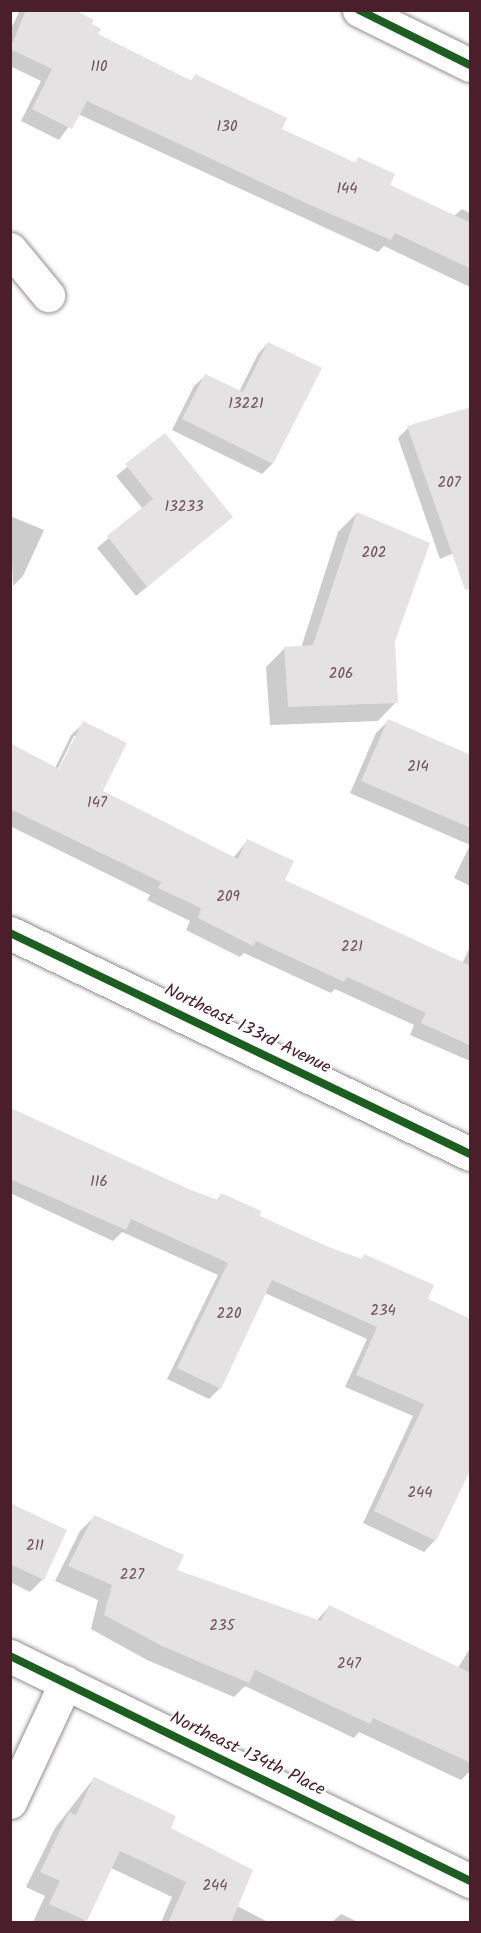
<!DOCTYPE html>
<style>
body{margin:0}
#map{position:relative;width:481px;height:1933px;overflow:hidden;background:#fff;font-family:Kalam,sans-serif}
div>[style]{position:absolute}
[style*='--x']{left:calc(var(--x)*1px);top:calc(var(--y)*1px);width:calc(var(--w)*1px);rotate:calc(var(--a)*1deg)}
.shadow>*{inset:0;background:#0003}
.building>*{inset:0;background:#e4e2e3}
.roads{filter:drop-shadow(0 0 2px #948c8e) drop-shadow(0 0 2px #948c8e)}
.minor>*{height:33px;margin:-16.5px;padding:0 16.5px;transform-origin:16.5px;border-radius:16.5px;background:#fff}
.cycleway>*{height:8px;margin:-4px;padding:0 4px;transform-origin:4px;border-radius:4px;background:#1b5e20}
span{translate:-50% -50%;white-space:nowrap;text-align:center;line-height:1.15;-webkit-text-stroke:4.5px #fff;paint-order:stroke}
.number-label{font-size:15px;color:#705059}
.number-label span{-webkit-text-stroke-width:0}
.street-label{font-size:18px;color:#4a1f2b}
.frame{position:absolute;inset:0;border:12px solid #4a1f2b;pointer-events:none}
</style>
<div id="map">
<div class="shadow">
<div style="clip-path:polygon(20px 10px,71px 10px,96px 35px,190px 82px,195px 76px,280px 129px,354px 164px,359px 159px,388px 186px,454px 216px,462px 209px,470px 213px,470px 287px,384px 246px,378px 252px,78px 114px,59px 140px,21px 121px,41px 81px,10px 66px,10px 31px)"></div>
<div style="clip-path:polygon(268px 343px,272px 464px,262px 474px,172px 430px,194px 386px,205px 376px,239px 392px,258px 354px)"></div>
<div style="clip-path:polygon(408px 428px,470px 546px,440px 559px,398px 438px)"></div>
<div style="clip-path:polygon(165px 436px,231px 517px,136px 596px,97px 548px,143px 509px,116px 476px)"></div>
<div style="clip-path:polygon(357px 513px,394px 641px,396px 702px,378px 721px,270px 725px,266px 667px,285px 648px,301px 648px,338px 532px)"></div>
<div style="clip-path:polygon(10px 516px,44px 530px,23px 576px,13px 586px)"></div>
<div style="clip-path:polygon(388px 721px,470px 757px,470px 886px,454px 878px,470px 845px,350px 793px,376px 733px)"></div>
<div style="clip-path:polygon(evenodd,84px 723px,101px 792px,233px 858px,247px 841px,283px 881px,462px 964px,470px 947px,470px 1061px,410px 1035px,414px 1025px,335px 989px,331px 993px,244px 953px,240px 957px,186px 930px,190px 921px,147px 900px,150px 895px,10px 826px,10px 744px,55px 768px,71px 735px,84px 723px,74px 736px,78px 736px,57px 776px,55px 775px,74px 736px)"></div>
<div style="clip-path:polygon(10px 1108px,191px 1191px,216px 1201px,221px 1195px,258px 1217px,331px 1250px,360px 1260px,364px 1256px,426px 1300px,435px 1540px,424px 1552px,363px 1523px,413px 1416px,345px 1387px,367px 1339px,265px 1293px,220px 1388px,209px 1399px,167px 1379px,218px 1275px,122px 1232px,113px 1241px,10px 1193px)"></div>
<div style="clip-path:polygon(10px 1505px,43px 1579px,30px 1592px,10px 1582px)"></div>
<div style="clip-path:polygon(94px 1517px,175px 1571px,316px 1621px,329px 1607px,458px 1668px,470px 1648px,470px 1771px,461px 1780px,359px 1732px,354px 1738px,245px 1686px,234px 1697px,147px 1660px,91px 1629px,98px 1600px,55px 1581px,80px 1531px)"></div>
<div style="clip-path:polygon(94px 1778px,169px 1829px,237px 1906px,268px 1922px,161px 1922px,172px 1897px,111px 1868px,84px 1922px,33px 1922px,45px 1896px,26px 1887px,55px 1828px)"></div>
<div style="clip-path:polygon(341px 1914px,358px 1922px,332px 1922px)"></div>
</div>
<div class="building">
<div style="clip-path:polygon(26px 10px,75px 10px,94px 20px,92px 24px,101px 29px,98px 34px,192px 81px,195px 74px,287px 118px,282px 129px,356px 163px,358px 157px,395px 174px,390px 185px,471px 223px,471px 269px,395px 233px,391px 240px,312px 206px,87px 101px,72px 129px,32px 109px,52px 69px,10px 49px)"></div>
<div style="clip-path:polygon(268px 342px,322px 368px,273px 464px,182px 419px,205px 374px,243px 392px)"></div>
<div style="clip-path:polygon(471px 407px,471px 589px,465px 590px,407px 426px)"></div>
<div style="clip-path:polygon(165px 433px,233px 517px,147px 587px,107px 536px,153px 499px,125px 464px)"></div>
<div style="clip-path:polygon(357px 512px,430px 543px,395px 641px,398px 703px,288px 707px,284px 647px,313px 645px)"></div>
<div style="clip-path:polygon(388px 719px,471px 755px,471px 828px,361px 781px)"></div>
<div style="clip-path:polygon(83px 721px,127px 743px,103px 791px,238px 859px,247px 839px,294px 861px,285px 880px,471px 966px,471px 1046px,421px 1023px,426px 1013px,347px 977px,344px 982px,256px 941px,253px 946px,198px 918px,201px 908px,158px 888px,161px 882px,10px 809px,10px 743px,59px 769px)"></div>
<div style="clip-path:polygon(10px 1108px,191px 1190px,218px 1200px,221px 1193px,261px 1211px,260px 1216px,331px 1248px,362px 1259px,364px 1254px,434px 1285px,428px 1299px,471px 1319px,471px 1469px,436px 1541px,374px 1511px,424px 1404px,356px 1375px,377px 1327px,272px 1280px,221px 1389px,177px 1368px,228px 1263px,131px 1219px,126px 1230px,10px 1179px)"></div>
<div style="clip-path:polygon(10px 1503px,67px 1530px,44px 1580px,10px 1564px)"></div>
<div style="clip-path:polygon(94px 1515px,184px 1555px,177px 1570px,321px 1621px,329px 1605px,471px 1673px,471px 1763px,373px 1718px,370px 1724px,255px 1670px,249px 1683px,162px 1646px,104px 1615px,112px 1585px,68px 1566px)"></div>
<div style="clip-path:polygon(94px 1777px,176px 1816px,171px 1828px,253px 1870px,231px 1923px,168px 1923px,186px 1882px,120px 1851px,87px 1921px,49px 1904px,60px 1881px,40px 1872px,69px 1812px,76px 1815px)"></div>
</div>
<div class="roads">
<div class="minor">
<div style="--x:359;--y:10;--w:124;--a:26.4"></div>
<div style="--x:10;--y:249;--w:60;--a:50.4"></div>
<div style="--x:10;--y:933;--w:510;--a:25.66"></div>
<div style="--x:10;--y:1656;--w:512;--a:26.06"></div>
<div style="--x:10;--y:1802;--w:132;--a:-65"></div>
</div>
</div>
<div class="cycleway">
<div style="--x:359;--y:10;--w:124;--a:26.4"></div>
<div style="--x:10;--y:933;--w:510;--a:25.66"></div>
<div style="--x:10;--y:1656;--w:512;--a:26.06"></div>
</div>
<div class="number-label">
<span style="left:99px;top:68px">110</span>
<span style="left:227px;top:128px">130</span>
<span style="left:347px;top:190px">144</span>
<span style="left:246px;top:405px">13221</span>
<span style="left:449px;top:484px">207</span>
<span style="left:184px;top:508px">13233</span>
<span style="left:374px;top:554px">202</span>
<span style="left:341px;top:675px">206</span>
<span style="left:418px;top:768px">214</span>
<span style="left:97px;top:804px">147</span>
<span style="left:228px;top:898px">209</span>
<span style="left:352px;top:948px">221</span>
<span style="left:99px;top:1183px">116</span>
<span style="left:383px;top:1312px">234</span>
<span style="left:229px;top:1315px">220</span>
<span style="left:420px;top:1494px">244</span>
<span style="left:35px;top:1547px">211</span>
<span style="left:132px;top:1576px">227</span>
<span style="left:222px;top:1627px">235</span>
<span style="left:349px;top:1665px">247</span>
<span style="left:215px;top:1887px">244</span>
</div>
<div class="street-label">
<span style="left:247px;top:1030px;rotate:26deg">Northeast 133rd Avenue</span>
<span style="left:247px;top:1755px;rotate:26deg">Northeast 134th Place</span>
</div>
<div class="frame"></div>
</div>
